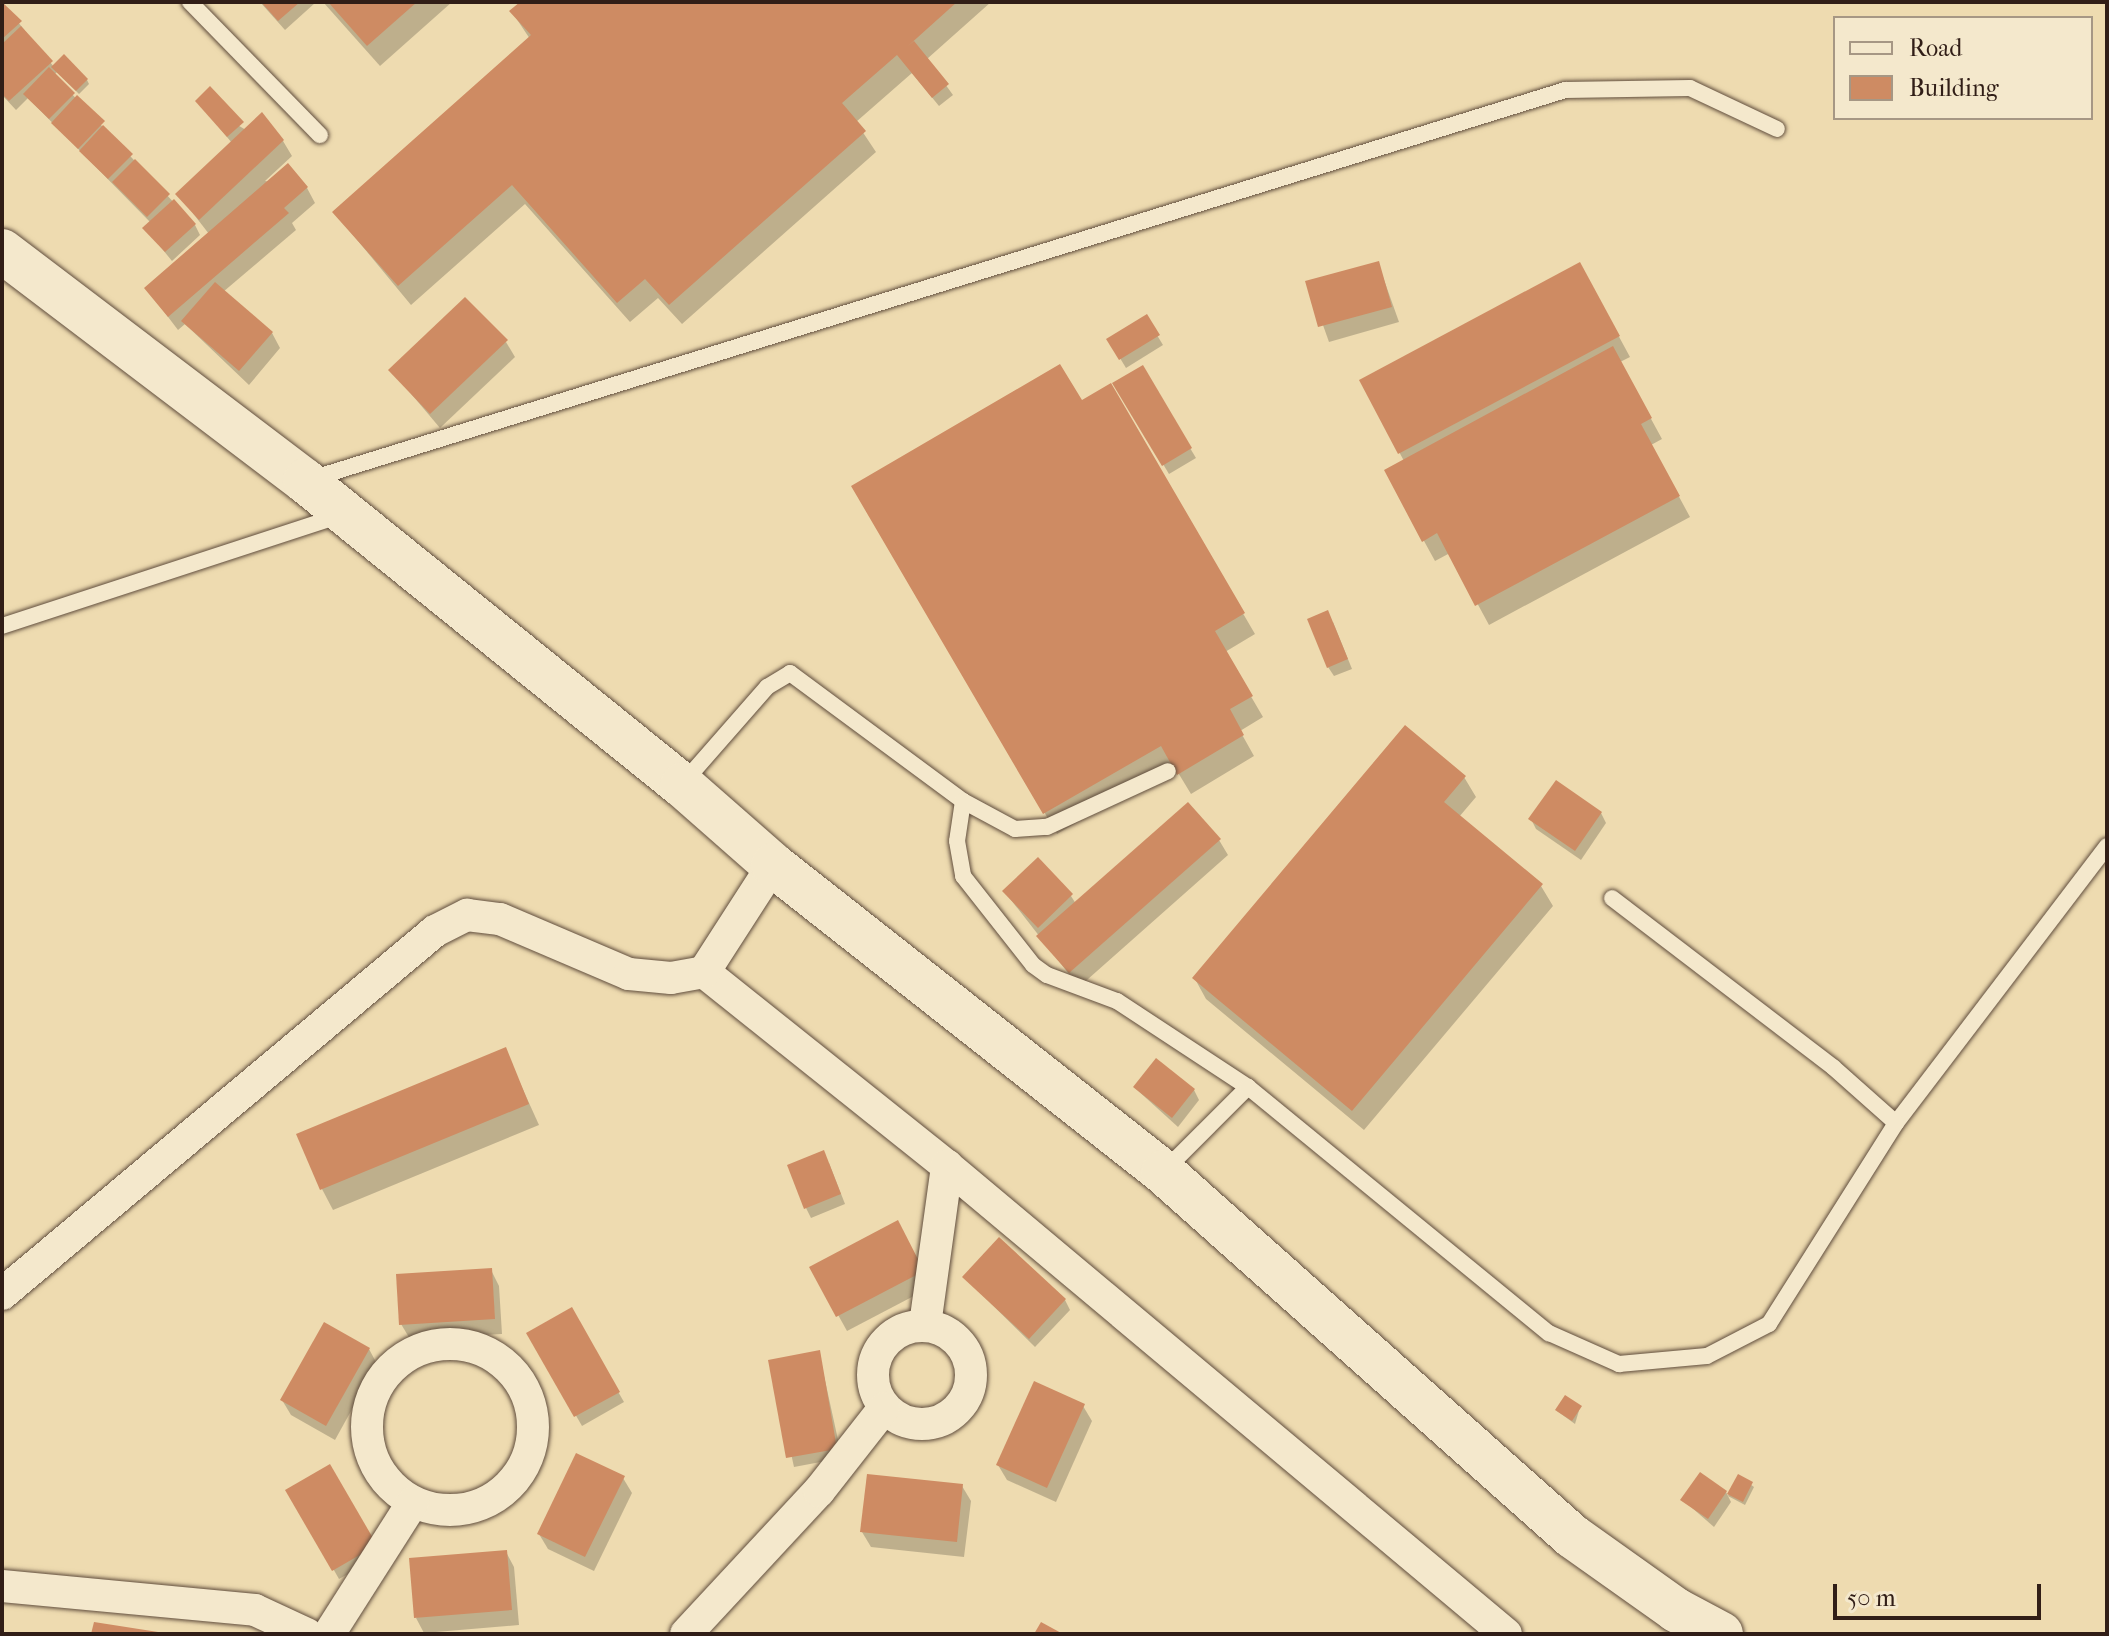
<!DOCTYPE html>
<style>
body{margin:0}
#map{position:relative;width:2109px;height:1636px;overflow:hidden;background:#eedbb0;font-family:"IM FELL French Canon",serif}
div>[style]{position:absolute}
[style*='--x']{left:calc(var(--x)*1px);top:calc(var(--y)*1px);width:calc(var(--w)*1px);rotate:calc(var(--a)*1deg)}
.shadow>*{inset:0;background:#0003}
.building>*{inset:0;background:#ce8b63}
.roads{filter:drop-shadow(0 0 2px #604d3d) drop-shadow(0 0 2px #604d3d)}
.lane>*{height:16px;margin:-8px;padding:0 8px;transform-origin:8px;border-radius:8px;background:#f4e8cc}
.street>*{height:32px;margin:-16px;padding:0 16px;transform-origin:16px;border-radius:16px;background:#f4e8cc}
.street>.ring{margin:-16px;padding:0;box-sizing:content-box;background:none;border:32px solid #f4e8cc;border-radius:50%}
.secondary>*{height:44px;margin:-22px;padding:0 22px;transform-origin:22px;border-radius:22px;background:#f4e8cc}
span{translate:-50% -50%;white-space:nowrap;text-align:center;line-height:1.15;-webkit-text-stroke:6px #f4e8cc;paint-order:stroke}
.frame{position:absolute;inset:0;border:4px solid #311e17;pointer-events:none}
.legend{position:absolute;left:1833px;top:16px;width:260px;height:104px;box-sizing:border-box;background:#f4e8cc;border:2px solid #a69784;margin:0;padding:10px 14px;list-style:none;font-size:24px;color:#311e17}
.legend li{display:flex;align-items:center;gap:16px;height:40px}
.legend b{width:40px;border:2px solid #a69784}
.scale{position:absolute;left:1833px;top:1584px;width:208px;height:36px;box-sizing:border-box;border:4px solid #311e17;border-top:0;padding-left:10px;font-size:24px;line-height:28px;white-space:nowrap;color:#311e17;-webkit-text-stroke:6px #f4e8cc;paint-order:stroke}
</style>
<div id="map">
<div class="shadow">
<div style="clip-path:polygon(2px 2px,54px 67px,87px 80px,89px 84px,79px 94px,57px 72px,54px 75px,195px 225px,200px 235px,172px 261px,145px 228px,151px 223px,28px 98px,16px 110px,2px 95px)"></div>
<div style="clip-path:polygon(260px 2px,315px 2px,315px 3px,285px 30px)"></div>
<div style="clip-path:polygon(323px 2px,452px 2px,380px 66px)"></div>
<div style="clip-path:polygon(523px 2px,991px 2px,927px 59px,953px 95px,939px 106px,912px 73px,856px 122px,876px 152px,682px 324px,658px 298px,630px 322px,525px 204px,411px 305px,334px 212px,530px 39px,512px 12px)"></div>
<div style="clip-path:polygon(197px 101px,246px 130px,283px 141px,292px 156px,265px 181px,307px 188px,315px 203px,292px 223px,296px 230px,223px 292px,272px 333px,280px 348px,249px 385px,185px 324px,178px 330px,146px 288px,209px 234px,178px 194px,232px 143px)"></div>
<div style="clip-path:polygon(1378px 263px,1399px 322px,1329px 342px,1308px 283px)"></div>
<div style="clip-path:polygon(1591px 285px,1630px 357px,1620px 362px,1662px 439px,1651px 445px,1690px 517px,1489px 625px,1450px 553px,1435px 561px,1424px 541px,1404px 461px,1361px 381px)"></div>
<div style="clip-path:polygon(1146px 317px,1163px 345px,1126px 368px,1109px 340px)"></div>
<div style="clip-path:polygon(506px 342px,515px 357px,440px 428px,391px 370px)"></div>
<div style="clip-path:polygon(1142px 368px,1196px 458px,1169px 474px,1115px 384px)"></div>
<div style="clip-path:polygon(1110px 386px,1255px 634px,1225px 652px,1263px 717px,1240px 731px,1254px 756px,1191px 794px,1174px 766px,1057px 834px,854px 486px,1081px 403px)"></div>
<div style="clip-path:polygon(1333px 622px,1352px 669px,1334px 676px,1328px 667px)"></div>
<div style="clip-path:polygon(1464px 777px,1476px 797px,1459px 817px,1541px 886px,1553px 906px,1364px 1130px,1206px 999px,1195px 979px)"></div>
<div style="clip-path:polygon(1601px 813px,1606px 823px,1581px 860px,1536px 829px,1531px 819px)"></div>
<div style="clip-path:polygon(1219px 840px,1228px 855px,1079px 987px,1004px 891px,1071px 896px,1076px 904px)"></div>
<div style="clip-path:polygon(505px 1050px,539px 1125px,333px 1210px,322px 1189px)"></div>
<div style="clip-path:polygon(1135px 1088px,1194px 1090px,1199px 1100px,1178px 1127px)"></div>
<div style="clip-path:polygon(829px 1163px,845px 1204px,811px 1218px,806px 1208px)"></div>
<div style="clip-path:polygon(906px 1238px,931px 1287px,847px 1331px,812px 1268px)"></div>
<div style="clip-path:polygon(491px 1270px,499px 1286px,502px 1334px,410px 1339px,401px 1324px)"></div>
<div style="clip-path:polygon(964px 1277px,1065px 1300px,1070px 1310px,1035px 1347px)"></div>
<div style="clip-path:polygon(571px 1310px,624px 1402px,582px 1426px,529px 1334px)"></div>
<div style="clip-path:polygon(369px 1349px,377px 1364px,335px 1440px,291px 1415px,282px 1400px)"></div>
<div style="clip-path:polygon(819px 1353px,842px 1458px,794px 1467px,771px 1362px)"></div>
<div style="clip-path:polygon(1083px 1406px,1092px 1421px,1056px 1502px,1007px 1480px,998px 1465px)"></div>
<div style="clip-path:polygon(1580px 1407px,1575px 1424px,1557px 1411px)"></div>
<div style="clip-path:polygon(1739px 1476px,1754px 1487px,1745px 1505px,1728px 1496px)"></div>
<div style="clip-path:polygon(623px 1478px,632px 1493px,594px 1571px,548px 1549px,539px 1534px)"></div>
<div style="clip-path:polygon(962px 1486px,971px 1501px,964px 1557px,871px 1547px,862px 1532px)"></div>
<div style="clip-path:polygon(288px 1490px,381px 1556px,339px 1579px)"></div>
<div style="clip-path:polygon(1726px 1492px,1731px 1502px,1714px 1527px,1683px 1500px)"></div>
<div style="clip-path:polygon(506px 1552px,514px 1567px,519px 1625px,424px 1633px,416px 1618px)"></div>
</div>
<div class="building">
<div style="clip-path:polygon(2px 2px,22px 21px,2px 39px)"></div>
<div style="clip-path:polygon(261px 2px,300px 2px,278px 21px)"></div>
<div style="clip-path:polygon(328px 2px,417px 2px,367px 46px)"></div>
<div style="clip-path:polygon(520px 2px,957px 2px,908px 46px,914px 41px,949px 84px,932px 98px,897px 55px,842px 103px,866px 131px,669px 305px,645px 279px,617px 303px,512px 185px,398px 286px,332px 212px,531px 35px,509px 11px)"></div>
<div style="clip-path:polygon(21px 26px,53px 61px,9px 101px,2px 94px,2px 44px)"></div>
<div style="clip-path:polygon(64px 54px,88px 79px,76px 91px,51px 67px)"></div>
<div style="clip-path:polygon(49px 67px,75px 93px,49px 119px,23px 94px)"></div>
<div style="clip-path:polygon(210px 86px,244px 122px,227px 137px,195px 101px)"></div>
<div style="clip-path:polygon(77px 95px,105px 121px,78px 149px,51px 123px)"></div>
<div style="clip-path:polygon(262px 112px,284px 140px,199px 220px,175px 194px)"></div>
<div style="clip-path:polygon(103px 125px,133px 154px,108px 179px,79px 151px)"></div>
<div style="clip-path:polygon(135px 159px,170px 194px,147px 217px,112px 182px)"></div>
<div style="clip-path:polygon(288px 163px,308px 187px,284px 208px,289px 213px,168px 317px,144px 288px)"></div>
<div style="clip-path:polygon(174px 199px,196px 224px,165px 252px,142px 228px)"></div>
<div style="clip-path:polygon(1379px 261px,1392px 307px,1318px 327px,1305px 281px)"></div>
<div style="clip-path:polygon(1580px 262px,1620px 336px,1398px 454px,1359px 380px)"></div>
<div style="clip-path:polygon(215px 282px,273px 332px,239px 371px,181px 321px)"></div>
<div style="clip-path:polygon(465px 297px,508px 340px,430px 414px,388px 370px)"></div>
<div style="clip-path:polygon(1147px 314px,1160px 335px,1119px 360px,1106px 339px)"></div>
<div style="clip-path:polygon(1613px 346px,1652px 418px,1641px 424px,1680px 496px,1475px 606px,1437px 533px,1422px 542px,1384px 470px)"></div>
<div style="clip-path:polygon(1060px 364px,1082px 400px,1111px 383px,1245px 613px,1215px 631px,1253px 696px,1230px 709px,1244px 735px,1177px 775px,1161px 746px,1043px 814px,851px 486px)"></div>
<div style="clip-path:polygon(1143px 365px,1192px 448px,1162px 466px,1112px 383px)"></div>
<div style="clip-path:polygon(1328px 610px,1348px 659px,1327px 668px,1307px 619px)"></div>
<div style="clip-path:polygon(1405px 725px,1466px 776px,1444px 802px,1543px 884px,1352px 1111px,1192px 978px)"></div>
<div style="clip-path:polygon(1556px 780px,1602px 812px,1575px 851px,1528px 819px)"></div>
<div style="clip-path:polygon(1188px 802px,1221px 839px,1069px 973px,1036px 936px)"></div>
<div style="clip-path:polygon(1038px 857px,1073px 894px,1038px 928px,1002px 891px)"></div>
<div style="clip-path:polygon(506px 1047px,529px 1104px,320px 1190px,296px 1134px)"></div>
<div style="clip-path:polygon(1156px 1058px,1195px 1089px,1172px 1118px,1133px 1087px)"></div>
<div style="clip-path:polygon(824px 1150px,841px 1194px,804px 1209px,787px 1165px)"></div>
<div style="clip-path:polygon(898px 1220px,924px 1271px,836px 1317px,809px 1267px)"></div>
<div style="clip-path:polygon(999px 1237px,1066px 1299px,1029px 1339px,962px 1277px)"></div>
<div style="clip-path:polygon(492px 1268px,495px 1319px,399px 1325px,396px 1274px)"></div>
<div style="clip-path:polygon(572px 1307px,620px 1392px,574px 1417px,526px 1333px)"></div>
<div style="clip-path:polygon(324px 1322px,370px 1348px,326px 1426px,280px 1400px)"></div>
<div style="clip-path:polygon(820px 1350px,837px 1449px,786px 1458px,768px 1360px)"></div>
<div style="clip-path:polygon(1034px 1381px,1085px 1404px,1047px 1488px,996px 1465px)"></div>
<div style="clip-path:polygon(1565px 1395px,1582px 1406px,1572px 1421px,1555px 1410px)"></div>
<div style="clip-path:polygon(576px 1453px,625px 1476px,585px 1557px,537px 1534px)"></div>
<div style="clip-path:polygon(330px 1464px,377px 1545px,332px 1571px,285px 1490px)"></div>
<div style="clip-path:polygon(1700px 1472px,1727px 1491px,1708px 1519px,1680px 1500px)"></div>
<div style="clip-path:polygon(867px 1474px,963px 1484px,957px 1542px,860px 1532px)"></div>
<div style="clip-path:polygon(1738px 1474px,1753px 1482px,1743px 1502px,1727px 1494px)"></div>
<div style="clip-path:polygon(507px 1550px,512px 1610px,414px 1618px,409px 1558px)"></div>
<div style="clip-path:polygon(94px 1622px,158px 1632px,157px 1634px,91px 1634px)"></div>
<div style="clip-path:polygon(1041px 1622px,1063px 1634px,1034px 1634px)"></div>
</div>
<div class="roads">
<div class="lane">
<div style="--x:190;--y:2;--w:186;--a:45.7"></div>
<div style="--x:311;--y:479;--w:1313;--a:-17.23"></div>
<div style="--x:1565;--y:90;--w:125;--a:-0.9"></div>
<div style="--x:1690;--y:88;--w:96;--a:25.2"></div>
<div style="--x:2;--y:626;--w:354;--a:-18.1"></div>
<div style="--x:683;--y:783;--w:128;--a:-48.8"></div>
<div style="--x:767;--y:687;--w:27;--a:-31"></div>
<div style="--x:790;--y:673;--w:215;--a:36.5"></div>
<div style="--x:963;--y:801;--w:59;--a:28.3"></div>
<div style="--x:1015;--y:829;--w:32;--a:-4"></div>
<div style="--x:1047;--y:827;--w:133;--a:-24.8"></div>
<div style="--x:963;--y:801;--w:40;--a:98.5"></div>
<div style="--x:957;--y:841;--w:36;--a:80"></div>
<div style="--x:963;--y:876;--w:113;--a:51.8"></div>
<div style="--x:1033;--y:965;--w:17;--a:36"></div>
<div style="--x:1047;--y:975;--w:75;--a:20.4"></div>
<div style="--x:1117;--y:1001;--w:157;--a:33.3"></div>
<div style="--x:1896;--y:1123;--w:348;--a:-52.7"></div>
<div style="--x:1164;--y:1171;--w:119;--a:-45"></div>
<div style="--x:1248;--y:1087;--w:389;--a:39.3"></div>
<div style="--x:1549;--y:1333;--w:77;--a:23.9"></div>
<div style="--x:1619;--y:1364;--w:88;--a:-5.2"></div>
<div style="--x:1707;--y:1356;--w:70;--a:-27.3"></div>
<div style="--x:1769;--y:1324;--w:238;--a:-57.7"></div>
<div style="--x:1896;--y:1123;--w:84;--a:-138.4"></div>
<div style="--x:1833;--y:1067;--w:278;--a:-142.6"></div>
</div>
<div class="street">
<div style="--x:704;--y:972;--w:311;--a:38.6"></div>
<div style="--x:947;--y:1166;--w:729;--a:39.94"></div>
<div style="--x:2;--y:1294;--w:565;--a:-39.97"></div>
<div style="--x:435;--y:931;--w:36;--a:-27"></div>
<div style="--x:467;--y:915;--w:33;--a:7"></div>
<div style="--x:500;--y:919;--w:140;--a:23.1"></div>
<div style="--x:629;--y:974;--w:42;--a:5.4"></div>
<div style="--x:671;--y:978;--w:34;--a:-10"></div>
<div style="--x:704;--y:972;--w:127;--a:-57.2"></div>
<div style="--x:925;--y:1325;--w:161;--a:-82.1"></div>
<div class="ring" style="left:873px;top:1326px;width:66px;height:66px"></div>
<div class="ring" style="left:367px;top:1344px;width:134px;height:134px"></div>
<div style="--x:2;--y:1586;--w:254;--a:5.4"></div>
<div style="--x:255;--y:1610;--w:57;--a:24.8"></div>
<div style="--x:329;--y:1634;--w:156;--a:-57.5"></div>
<div style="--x:686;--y:1634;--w:195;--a:-47.1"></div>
<div style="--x:819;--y:1491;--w:105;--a:-51.9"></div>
</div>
<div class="secondary">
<div style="--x:2;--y:251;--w:380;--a:37.2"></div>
<div style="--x:305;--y:481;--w:484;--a:38.9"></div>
<div style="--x:682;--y:785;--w:121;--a:41.3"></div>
<div style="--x:773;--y:865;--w:496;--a:38.2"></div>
<div style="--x:1163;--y:1172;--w:548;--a:41.67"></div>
<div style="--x:1572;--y:1536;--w:128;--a:35.4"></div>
<div style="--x:1676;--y:1610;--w:51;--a:28.1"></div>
</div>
</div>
<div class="frame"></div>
<ul class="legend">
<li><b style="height:10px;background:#f4e8cc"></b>Road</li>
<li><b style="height:22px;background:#ce8b63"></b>Building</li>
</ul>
<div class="scale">50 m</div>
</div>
